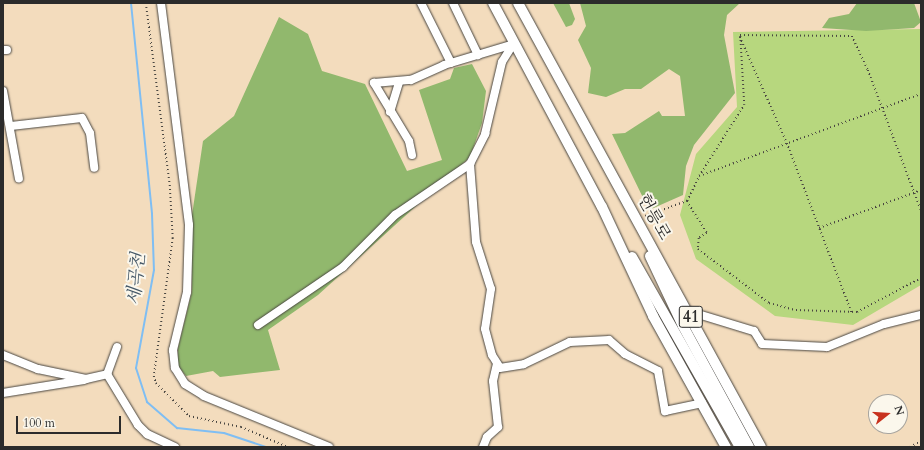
<!DOCTYPE html>
<meta charset="utf-8">
<style>
body{margin:0}
#map{position:relative;width:924px;height:450px;overflow:hidden;background:#f3dcbd;font-family:Cardo,"Noto Serif KR",serif}
div>[style]{position:absolute}
[style*='--x']{left:calc(var(--x)*1px);top:calc(var(--y)*1px);width:calc(var(--w)*1px);rotate:calc(var(--a)*1deg)}
.green>*{inset:0;background:#b7d77e}
.forest>*{inset:0;background:#91b86d}
.stream>*{height:2px;margin:-1px;padding:0 1px;transform-origin:1px;border-radius:1px;background:#7fbef3}
.path>*{height:1.5px;margin-top:-0.75px;transform-origin:0;background:repeating-linear-gradient(90deg,#494641 0 1px,transparent 0 4px)}
.roads{filter:drop-shadow(0 0 1px #494641) drop-shadow(0 0 1px #494641)}
.minor>*{height:8px;margin:-4px;padding:0 4px;transform-origin:4px;border-radius:4px;background:#fff}
.major>*{height:10px;margin:-5px;padding:0 5px;transform-origin:5px;border-radius:5px;background:#fff}
span{translate:-50% -50%;white-space:nowrap;text-align:center;line-height:1.15;-webkit-text-stroke:4px #fbf7ec;paint-order:stroke}
.shield-label span{padding:1px 3px;background:#fbf7ec;border:1px solid;border-radius:3px;-webkit-text-stroke-width:0}
.shield-label{font-size:16px;color:#2b2b2b;font-weight:700}
.street-label{font-size:17px;color:#2b2b2b}
.water-label{font-size:18px;color:#445767;font-style:italic}
.frame{position:absolute;inset:0;border:4px solid #2b2b2b;pointer-events:none}
.north{position:absolute;left:868px;top:394px;width:40px;height:40px;box-sizing:border-box;background:#fbf7ec;border:1px solid #a8a59f;border-radius:50%;rotate:73deg;font-size:11px;font-weight:700;line-height:16px;text-align:center;color:#2b2b2b}
.north::after{content:'';display:block;margin:auto;width:14px;height:18px;background:#c8321e;clip-path:polygon(50% 0,100% 100%,50% 72%,0 100%)}
.scale{position:absolute;left:16px;top:416px;width:105px;height:18px;box-sizing:border-box;border:2px solid #2b2b2b;border-top:0;padding-left:5px;font-size:12px;line-height:14px;white-space:nowrap;color:#2b2b2b;-webkit-text-stroke:3px #fbf7ec;paint-order:stroke}
</style>
<div id="map">
<div class="green">
<div style="clip-path:polygon(921px 29px,921px 285px,853px 325px,775px 316px,696px 259px,680px 215px,696px 154px,737px 107px,733px 32px)"></div>
</div>
<div class="forest">
<div style="clip-path:polygon(553px 3px,569px 3px,575px 19px,572px 25px,566px 27px)"></div>
<div style="clip-path:polygon(580px 3px,740px 3px,727px 15px,724px 35px,735px 93px,694px 145px,686px 166px,683px 195px,649px 210px,612px 134px,625px 133px,659px 111px,662px 116px,685px 116px,680px 76px,669px 69px,641px 89px,625px 89px,606px 97px,588px 93px,591px 68px,578px 40px,586px 26px)"></div>
<div style="clip-path:polygon(857px 3px,914px 3px,921px 22px,914px 28px,866px 31px,822px 28px,829px 18px,849px 14px)"></div>
<div style="clip-path:polygon(279px 17px,308px 34px,322px 71px,365px 84px,407px 171px,442px 160px,419px 90px,450px 79px,454px 68px,472px 64px,486px 91px,482px 123px,470px 157px,318px 295px,268px 330px,280px 370px,220px 377px,213px 371px,186px 376px,178px 366px,178px 348px,192px 291px,192px 215px,203px 141px,234px 116px)"></div>
</div>
<div class="stream">
<div style="--x:131;--y:3;--w:212;--a:84.3"></div>
<div style="--x:152;--y:214;--w:56;--a:88"></div>
<div style="--x:154;--y:270;--w:100;--a:100.4"></div>
<div style="--x:136;--y:368;--w:36;--a:72"></div>
<div style="--x:147;--y:402;--w:40;--a:41"></div>
<div style="--x:177;--y:428;--w:47;--a:6.1"></div>
<div style="--x:224;--y:433;--w:44;--a:18.4"></div>
</div>
<div class="path">
<div style="--x:146;--y:3;--w:184;--a:82.5"></div>
<div style="--x:170;--y:185;--w:53;--a:86.8"></div>
<div style="--x:173;--y:238;--w:139;--a:97.8"></div>
<div style="--x:154;--y:376;--w:7;--a:74"></div>
<div style="--x:156;--y:383;--w:47;--a:45"></div>
<div style="--x:189;--y:416;--w:53;--a:11.9"></div>
<div style="--x:241;--y:427;--w:51;--a:23.1"></div>
<div style="--x:740;--y:37;--w:116;--a:66.1"></div>
<div style="--x:787;--y:143;--w:182;--a:69.1"></div>
<div style="--x:699;--y:176;--w:84;--a:-57.6"></div>
<div style="--x:744;--y:105;--w:70;--a:-93.3"></div>
<div style="--x:740;--y:35;--w:112;--a:0.5"></div>
<div style="--x:852;--y:36;--w:38;--a:65"></div>
<div style="--x:868;--y:70;--w:150;--a:69.3"></div>
<div style="--x:687;--y:201;--w:38;--a:58"></div>
<div style="--x:707;--y:233;--w:9;--a:148"></div>
<div style="--x:699;--y:238;--w:11;--a:95"></div>
<div style="--x:698;--y:249;--w:89;--a:37.3"></div>
<div style="--x:769;--y:303;--w:28;--a:15"></div>
<div style="--x:796;--y:310;--w:61;--a:1.9"></div>
<div style="--x:857;--y:312;--w:72;--a:-28"></div>
<div style="--x:645;--y:216;--w:45;--a:-19.7"></div>
<div style="--x:687;--y:201;--w:28;--a:-64"></div>
<div style="--x:699;--y:176;--w:237;--a:-20.3"></div>
<div style="--x:819;--y:228;--w:109;--a:-20.4"></div>
<div style="--x:910;--y:447;--w:13;--a:-29"></div>
</div>
<div class="roads">
<div class="minor">
<div style="--x:161;--y:3;--w:224;--a:82.8"></div>
<div style="--x:189;--y:225;--w:67;--a:91.7"></div>
<div style="--x:187;--y:292;--w:60;--a:103.6"></div>
<div style="--x:173;--y:350;--w:18;--a:84"></div>
<div style="--x:175;--y:368;--w:19;--a:58"></div>
<div style="--x:185;--y:384;--w:22;--a:32"></div>
<div style="--x:204;--y:396;--w:135;--a:22.2"></div>
<div style="--x:421;--y:3;--w:67;--a:63.4"></div>
<div style="--x:453;--y:3;--w:58;--a:64.3"></div>
<div style="--x:3;--y:50;--w:4;--a:0"></div>
<div style="--x:3;--y:91;--w:89;--a:79.7"></div>
<div style="--x:390;--y:112;--w:31;--a:-73"></div>
<div style="--x:11;--y:126;--w:71;--a:-6.4"></div>
<div style="--x:82;--y:118;--w:17;--a:62"></div>
<div style="--x:90;--y:133;--w:35;--a:83"></div>
<div style="--x:412;--y:155;--w:14;--a:-102"></div>
<div style="--x:409;--y:141;--w:68;--a:-121.1"></div>
<div style="--x:374;--y:83;--w:37;--a:-5"></div>
<div style="--x:411;--y:80;--w:36;--a:-24"></div>
<div style="--x:444;--y:65;--w:73;--a:-16.7"></div>
<div style="--x:470;--y:164;--w:78;--a:85.6"></div>
<div style="--x:476;--y:242;--w:49;--a:72.3"></div>
<div style="--x:491;--y:289;--w:40;--a:98.5"></div>
<div style="--x:485;--y:329;--w:27;--a:75"></div>
<div style="--x:492;--y:355;--w:15;--a:58"></div>
<div style="--x:500;--y:368;--w:24;--a:-9"></div>
<div style="--x:524;--y:364;--w:51;--a:-25.6"></div>
<div style="--x:570;--y:342;--w:39;--a:-3"></div>
<div style="--x:609;--y:340;--w:21;--a:41"></div>
<div style="--x:625;--y:354;--w:37;--a:27"></div>
<div style="--x:658;--y:371;--w:41;--a:80.1"></div>
<div style="--x:665;--y:411;--w:38;--a:-12"></div>
<div style="--x:688;--y:311;--w:69;--a:16.9"></div>
<div style="--x:754;--y:331;--w:15;--a:58"></div>
<div style="--x:762;--y:344;--w:65;--a:2.6"></div>
<div style="--x:827;--y:347;--w:61;--a:-22"></div>
<div style="--x:884;--y:324;--w:38;--a:-14"></div>
<div style="--x:258;--y:325;--w:103;--a:-34.3"></div>
<div style="--x:343;--y:267;--w:74;--a:-45"></div>
<div style="--x:395;--y:215;--w:91;--a:-34.2"></div>
<div style="--x:470;--y:164;--w:34;--a:-63"></div>
<div style="--x:485;--y:134;--w:74;--a:-76.7"></div>
<div style="--x:502;--y:62;--w:22;--a:-58"></div>
<div style="--x:117;--y:347;--w:29;--a:110"></div>
<div style="--x:107;--y:374;--w:60;--a:58.7"></div>
<div style="--x:138;--y:425;--w:13;--a:45"></div>
<div style="--x:147;--y:434;--w:31;--a:25"></div>
<div style="--x:3;--y:355;--w:38;--a:22"></div>
<div style="--x:38;--y:369;--w:49;--a:11.8"></div>
<div style="--x:86;--y:379;--w:22;--a:-13"></div>
<div style="--x:3;--y:393;--w:82;--a:-9.1"></div>
<div style="--x:483;--y:447;--w:11;--a:-68"></div>
<div style="--x:487;--y:437;--w:15;--a:-42"></div>
<div style="--x:498;--y:427;--w:46;--a:-96.2"></div>
<div style="--x:493;--y:381;--w:17;--a:-77"></div>
</div>
<div class="major">
<div style="--x:493;--y:3;--w:231;--a:61.9"></div>
<div style="--x:602;--y:207;--w:120;--a:64.9"></div>
<div style="--x:653;--y:316;--w:150;--a:60.9"></div>
<div style="--x:518;--y:3;--w:506;--a:61.31"></div>
<div style="--x:650;--y:256;--w:77;--a:64.8"></div>
<div style="--x:683;--y:326;--w:138;--a:61.4"></div>
<div style="--x:632;--y:257;--w:219;--a:60.4"></div>
</div>
</div>
<div class="shield-label">
<span style="left:691px;top:317px">41</span>
</div>
<div class="street-label">
<span style="left:654px;top:217px;rotate:61deg">헌릉로</span>
</div>
<div class="water-label">
<span style="left:137px;top:279px;rotate:-84deg">세곡천</span>
</div>
<div class="frame"></div>
<div class="north">N</div>
<div class="scale">100 m</div>
</div>
